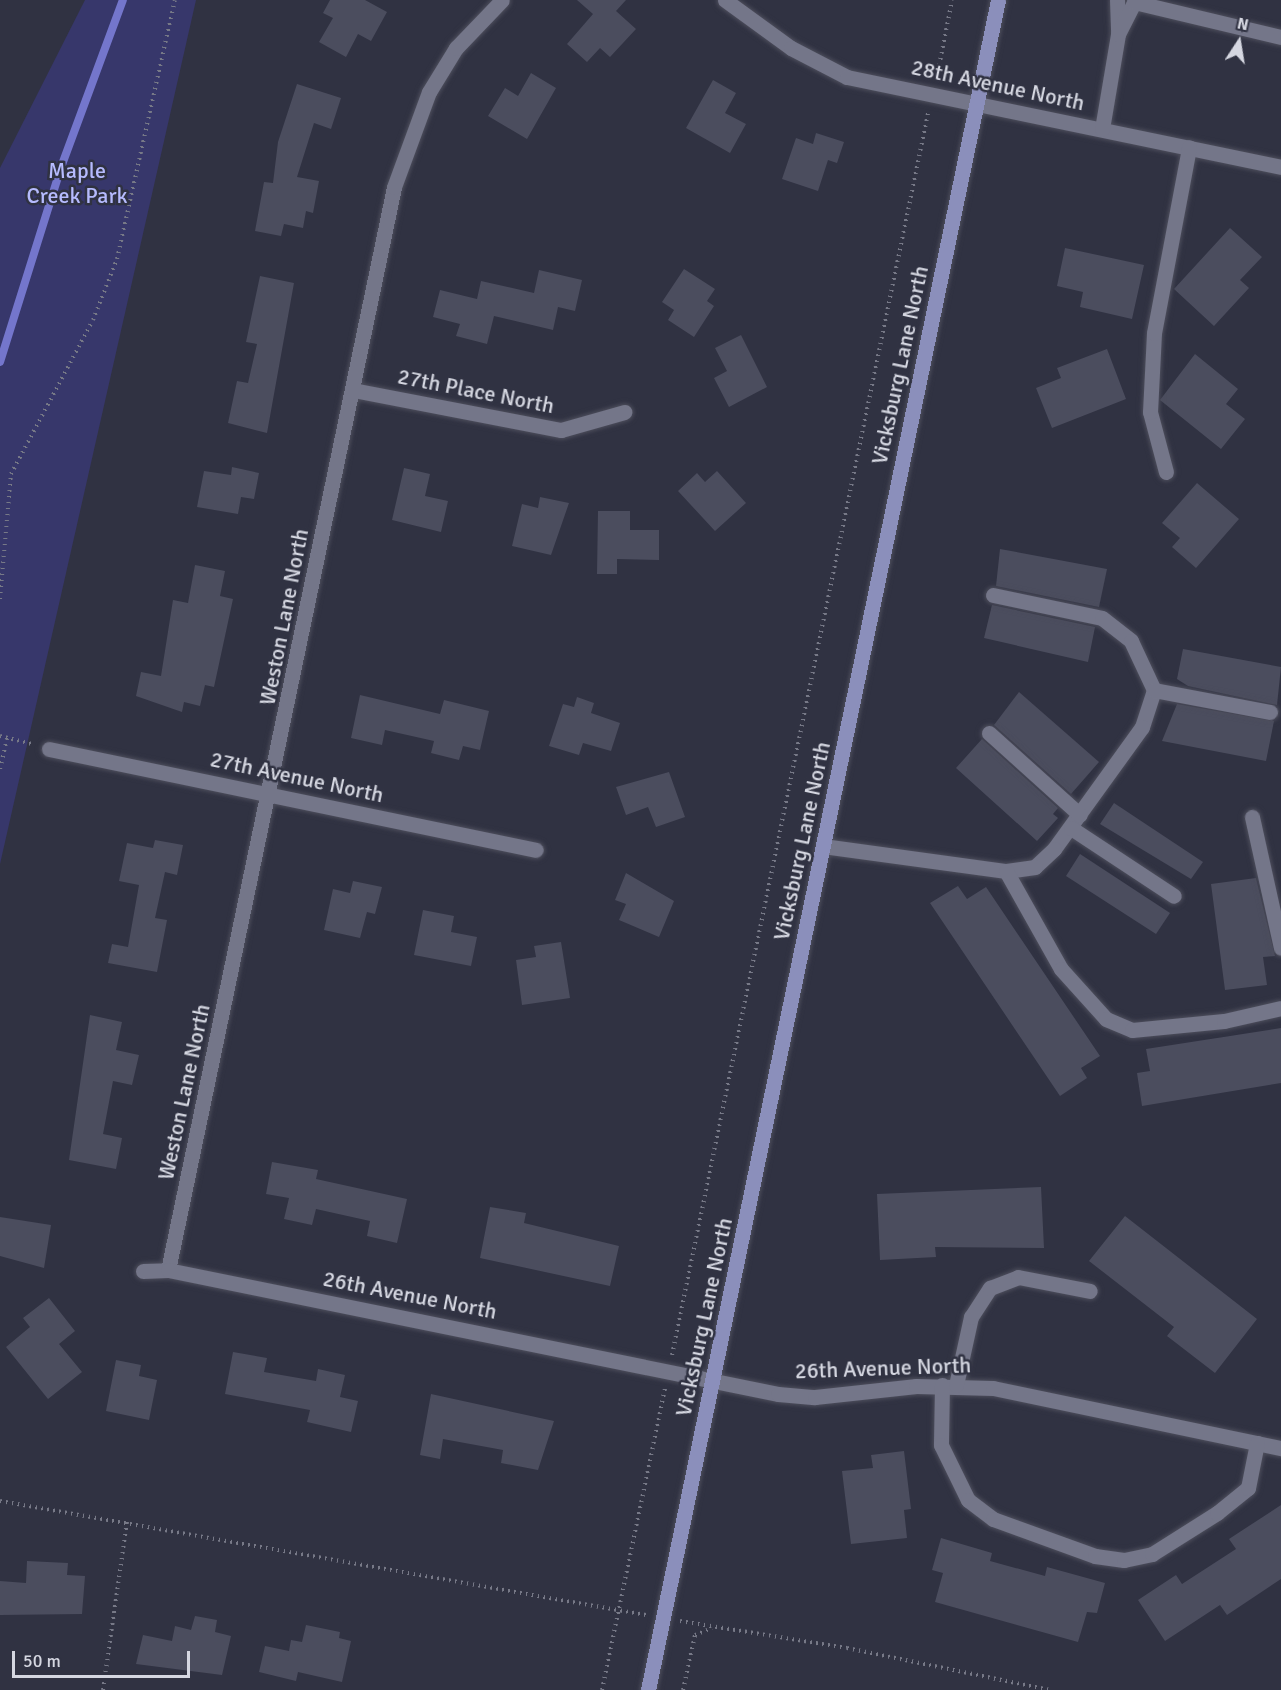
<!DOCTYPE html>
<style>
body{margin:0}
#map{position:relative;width:1281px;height:1690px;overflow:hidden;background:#303242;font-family:Signika,sans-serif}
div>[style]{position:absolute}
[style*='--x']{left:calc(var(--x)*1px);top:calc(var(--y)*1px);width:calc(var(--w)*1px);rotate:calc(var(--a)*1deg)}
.green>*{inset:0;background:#37376b}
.stream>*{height:8px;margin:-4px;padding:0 4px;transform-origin:4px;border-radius:4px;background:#7476cc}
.building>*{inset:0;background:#4b4d5e}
.path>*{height:4px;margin-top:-2px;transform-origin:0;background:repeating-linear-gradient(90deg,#777987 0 1.5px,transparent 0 6px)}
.roads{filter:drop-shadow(0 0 2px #4d4e5c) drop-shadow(0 0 2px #4d4e5c)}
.minor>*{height:15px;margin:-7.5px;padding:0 7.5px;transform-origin:7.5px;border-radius:7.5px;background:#747689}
.major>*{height:15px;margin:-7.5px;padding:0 7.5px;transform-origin:7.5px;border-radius:7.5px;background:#8b8fbb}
span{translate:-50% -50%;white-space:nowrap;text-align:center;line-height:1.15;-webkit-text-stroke:5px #303242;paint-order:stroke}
.street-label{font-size:22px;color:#d5d7e1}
.park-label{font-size:22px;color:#b6bbfe}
.north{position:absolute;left:1209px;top:12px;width:60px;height:60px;-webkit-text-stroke:4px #303242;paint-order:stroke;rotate:12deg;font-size:16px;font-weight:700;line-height:24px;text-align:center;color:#d5d7e1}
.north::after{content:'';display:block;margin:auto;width:21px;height:27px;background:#d5d7e1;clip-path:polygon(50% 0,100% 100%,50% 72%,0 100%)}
.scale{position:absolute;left:12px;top:1651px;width:178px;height:27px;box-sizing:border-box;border:3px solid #d5d7e1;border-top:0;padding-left:8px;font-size:18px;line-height:21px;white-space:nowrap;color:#d5d7e1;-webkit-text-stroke:4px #303242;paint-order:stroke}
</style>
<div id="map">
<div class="green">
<div style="clip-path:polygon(85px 0,196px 0,0 864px,0 168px)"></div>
</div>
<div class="stream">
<div style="--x:0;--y:362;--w:201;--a:-72.6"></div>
<div style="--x:60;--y:170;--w:181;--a:-69.7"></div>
</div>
<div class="building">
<div style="clip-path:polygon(330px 0,365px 0,387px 12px,371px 41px,358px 34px,346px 57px,319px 42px,333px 18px,323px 13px)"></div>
<div style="clip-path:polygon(577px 0,626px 0,616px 11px,636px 29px,610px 57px,600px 48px,587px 62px,567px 44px,593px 14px)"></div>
<div style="clip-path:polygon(531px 73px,556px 88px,527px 139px,488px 116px,505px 88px,518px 96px)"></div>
<div style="clip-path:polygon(713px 80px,736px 93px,725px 113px,746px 124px,730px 153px,686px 128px)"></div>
<div style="clip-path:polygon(297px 84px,341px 98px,331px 129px,314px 123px,297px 177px,319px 181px,313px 213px,306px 211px,303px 228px,284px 224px,281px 236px,255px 231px,264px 182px,273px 183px,278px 142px)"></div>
<div style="clip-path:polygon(816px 133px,844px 142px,837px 163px,828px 160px,818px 191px,782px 179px,796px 138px,813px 144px)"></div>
<div style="clip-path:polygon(1230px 228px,1262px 257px,1240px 280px,1249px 288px,1214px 326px,1174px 289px)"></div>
<div style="clip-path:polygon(1065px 248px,1144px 265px,1132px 319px,1080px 307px,1083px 292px,1057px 286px)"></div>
<div style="clip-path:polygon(684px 269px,715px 289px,707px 301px,714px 306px,694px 337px,668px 320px,674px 310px,662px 302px)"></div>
<div style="clip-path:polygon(539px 270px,582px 280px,575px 311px,558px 307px,553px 330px,494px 316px,487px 344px,456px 336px,460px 324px,433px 317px,440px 290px,477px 299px,481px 281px,534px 293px)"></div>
<div style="clip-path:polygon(260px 276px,294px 283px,267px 433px,228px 423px,237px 381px,248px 383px,257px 344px,246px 342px)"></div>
<div style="clip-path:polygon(741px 335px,767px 387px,729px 407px,714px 378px,727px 371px,715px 348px)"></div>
<div style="clip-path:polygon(1107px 349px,1126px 399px,1052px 428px,1036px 388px,1061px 378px,1057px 368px)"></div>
<div style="clip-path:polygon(1195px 354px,1238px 389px,1226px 404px,1245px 419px,1221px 449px,1160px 400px)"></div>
<div style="clip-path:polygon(232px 467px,259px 473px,254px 499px,241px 497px,238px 514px,197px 507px,204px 471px,231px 475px)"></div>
<div style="clip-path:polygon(404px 468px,430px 474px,425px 496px,448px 501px,441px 532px,392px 520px)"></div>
<div style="clip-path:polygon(717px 471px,746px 503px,715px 531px,678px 491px,697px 473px,705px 482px)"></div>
<div style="clip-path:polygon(1197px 483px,1239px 519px,1196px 568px,1172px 547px,1180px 538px,1162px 523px)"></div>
<div style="clip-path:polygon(540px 497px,569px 503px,551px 555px,512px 546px,522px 504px,538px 508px)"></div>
<div style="clip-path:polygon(598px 511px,630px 511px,630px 530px,659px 530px,659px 560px,617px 559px,617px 574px,597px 574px)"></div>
<div style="clip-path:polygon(1000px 549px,1107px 569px,1099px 607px,996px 586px)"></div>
<div style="clip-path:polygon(195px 565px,225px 571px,220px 596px,233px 599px,214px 687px,205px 685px,200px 706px,184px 702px,182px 712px,136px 696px,141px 672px,161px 676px,173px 600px,188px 603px)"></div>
<div style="clip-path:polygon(992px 605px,1095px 627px,1088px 662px,984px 638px)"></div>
<div style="clip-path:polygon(1183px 649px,1281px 667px,1277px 705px,1188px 686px,1177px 679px)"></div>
<div style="clip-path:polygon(1019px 692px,1099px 762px,1071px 794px,994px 725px)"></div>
<div style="clip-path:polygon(360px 695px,440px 714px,444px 700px,489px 711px,480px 750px,463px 746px,459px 760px,431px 753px,434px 741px,385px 730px,382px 745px,351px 738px)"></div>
<div style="clip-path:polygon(577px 697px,594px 703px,591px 713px,620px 723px,611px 751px,583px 743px,579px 755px,549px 746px,563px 704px,574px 707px)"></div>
<div style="clip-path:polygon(1177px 704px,1274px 721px,1266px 761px,1162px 741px)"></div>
<div style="clip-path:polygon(982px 739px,1058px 808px,1053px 814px,1058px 818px,1037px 841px,956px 768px)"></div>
<div style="clip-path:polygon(669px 772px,685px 817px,656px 827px,648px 807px,626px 815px,616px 787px)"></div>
<div style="clip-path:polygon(1114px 803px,1203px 862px,1191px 879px,1100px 824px)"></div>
<div style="clip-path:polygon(155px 840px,183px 845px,177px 875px,165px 872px,155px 918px,167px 920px,157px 972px,108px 963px,112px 944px,128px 947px,139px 885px,119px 881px,127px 843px,153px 848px)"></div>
<div style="clip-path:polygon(1080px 854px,1170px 913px,1156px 934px,1066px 876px)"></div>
<div style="clip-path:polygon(626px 873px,674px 901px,659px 937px,619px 920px,626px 904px,615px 900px)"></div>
<div style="clip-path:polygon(1256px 878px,1275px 956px,1263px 957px,1267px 985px,1225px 990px,1211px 884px)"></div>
<div style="clip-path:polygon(353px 881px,382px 887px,375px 914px,367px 912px,360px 938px,324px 930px,333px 889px,350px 893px)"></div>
<div style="clip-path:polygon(958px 886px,967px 899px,986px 887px,1100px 1056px,1081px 1068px,1087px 1078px,1060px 1096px,930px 903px)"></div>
<div style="clip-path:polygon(423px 910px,454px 916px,451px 932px,477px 937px,471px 966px,414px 955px)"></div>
<div style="clip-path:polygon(561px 942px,570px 998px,522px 1005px,516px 960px,536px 957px,534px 946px)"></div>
<div style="clip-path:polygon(90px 1015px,122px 1022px,116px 1050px,139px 1055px,132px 1085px,113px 1081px,103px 1134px,122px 1138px,116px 1169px,69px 1160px)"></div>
<div style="clip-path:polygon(1281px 1028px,1281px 1083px,1142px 1106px,1137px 1073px,1150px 1071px,1146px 1049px)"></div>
<div style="clip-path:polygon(272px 1162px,318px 1170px,316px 1179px,407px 1199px,397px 1243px,367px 1236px,370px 1221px,316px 1209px,312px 1225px,284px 1219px,289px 1198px,266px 1194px)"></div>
<div style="clip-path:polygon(1041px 1187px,1044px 1248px,935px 1247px,936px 1257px,880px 1260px,877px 1194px)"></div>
<div style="clip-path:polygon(490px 1207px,526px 1213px,524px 1223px,619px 1246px,610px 1286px,480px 1258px)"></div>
<div style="clip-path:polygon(1125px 1216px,1257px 1319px,1215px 1373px,1167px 1336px,1174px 1327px,1089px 1261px)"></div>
<div style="clip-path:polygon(0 1217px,51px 1225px,44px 1268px,0 1256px)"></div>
<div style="clip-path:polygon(49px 1298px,75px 1331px,59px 1344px,82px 1372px,48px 1399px,6px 1347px,30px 1327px,23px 1318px)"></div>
<div style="clip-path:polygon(233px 1352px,267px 1358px,264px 1372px,316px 1381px,318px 1369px,345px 1375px,340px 1397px,358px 1401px,351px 1432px,307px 1422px,310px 1410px,225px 1394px)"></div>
<div style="clip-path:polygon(116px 1360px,141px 1365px,139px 1376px,157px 1380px,149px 1420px,106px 1411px)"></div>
<div style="clip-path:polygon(431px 1394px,554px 1421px,538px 1470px,501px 1463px,503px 1450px,443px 1439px,440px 1459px,420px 1455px)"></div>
<div style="clip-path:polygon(904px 1451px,911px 1509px,904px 1510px,907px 1538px,851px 1544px,842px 1471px,873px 1468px,871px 1455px)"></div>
<div style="clip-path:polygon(1281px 1505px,1281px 1579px,1227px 1615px,1220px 1605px,1165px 1641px,1138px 1600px,1176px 1575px,1182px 1584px,1236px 1549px,1229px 1539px)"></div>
<div style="clip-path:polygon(941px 1538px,992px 1553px,990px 1561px,1045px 1576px,1047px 1567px,1105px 1583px,1097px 1613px,1087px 1612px,1078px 1642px,935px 1602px,943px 1573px,932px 1570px)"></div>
<div style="clip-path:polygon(27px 1561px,68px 1563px,67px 1575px,85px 1576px,82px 1614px,0 1615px,0 1581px,26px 1583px)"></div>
<div style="clip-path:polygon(195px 1616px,217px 1620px,215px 1632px,231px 1636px,222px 1675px,136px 1664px,143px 1635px,172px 1641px,175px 1626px,191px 1630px)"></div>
<div style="clip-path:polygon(306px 1625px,340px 1632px,339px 1638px,351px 1641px,342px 1682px,298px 1672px,296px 1681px,259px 1672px,265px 1646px,289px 1651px,291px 1640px,302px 1642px)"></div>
</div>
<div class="path">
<div style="--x:937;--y:77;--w:78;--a:-79"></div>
<div style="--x:0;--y:599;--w:125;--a:-85"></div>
<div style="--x:11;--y:474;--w:174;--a:-62"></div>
<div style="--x:93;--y:320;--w:66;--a:-68.5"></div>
<div style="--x:117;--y:259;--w:265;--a:-77.4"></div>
<div style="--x:0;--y:736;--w:32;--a:14"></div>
<div style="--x:0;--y:769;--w:32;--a:-77"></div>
<div style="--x:672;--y:1355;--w:1268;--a:-78.35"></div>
<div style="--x:0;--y:1501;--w:656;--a:10.01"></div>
<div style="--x:680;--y:1621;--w:169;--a:9.2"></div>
<div style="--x:847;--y:1648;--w:207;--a:11.7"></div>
<div style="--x:103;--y:1690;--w:171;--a:-81.9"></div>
<div style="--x:602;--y:1690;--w:309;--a:-78.2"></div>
<div style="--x:683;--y:1690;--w:56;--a:-77.7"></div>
<div style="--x:695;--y:1635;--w:18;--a:-22"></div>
</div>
<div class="roads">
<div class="minor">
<div style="--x:725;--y:0;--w:82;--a:36"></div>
<div style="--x:791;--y:48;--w:63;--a:27.4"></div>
<div style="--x:847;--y:77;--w:443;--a:11.7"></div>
<div style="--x:1117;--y:0;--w:33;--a:88"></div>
<div style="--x:1102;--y:129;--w:96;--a:-80.4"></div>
<div style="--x:1118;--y:34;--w:36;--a:-63"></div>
<div style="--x:1134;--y:2;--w:151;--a:13.4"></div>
<div style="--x:353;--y:390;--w:212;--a:10.9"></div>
<div style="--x:561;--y:430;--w:66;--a:-15.9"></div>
<div style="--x:1166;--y:472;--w:62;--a:-104.9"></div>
<div style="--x:1150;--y:412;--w:79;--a:-87.1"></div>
<div style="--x:1154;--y:333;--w:189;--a:-79.3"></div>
<div style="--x:993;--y:595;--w:111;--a:11.9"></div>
<div style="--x:1102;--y:618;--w:37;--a:38"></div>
<div style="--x:1131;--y:641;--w:54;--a:64.9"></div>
<div style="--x:1154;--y:690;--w:39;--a:108"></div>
<div style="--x:1142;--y:727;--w:150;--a:125.8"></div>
<div style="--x:1054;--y:849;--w:26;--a:137"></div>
<div style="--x:1035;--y:867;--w:29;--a:172"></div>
<div style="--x:1154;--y:690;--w:118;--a:10.7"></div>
<div style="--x:989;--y:733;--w:122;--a:42"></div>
<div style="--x:49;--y:749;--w:497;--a:11.7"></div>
<div style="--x:1252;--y:817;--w:134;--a:77.5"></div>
<div style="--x:1071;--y:828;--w:123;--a:33.4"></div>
<div style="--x:823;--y:846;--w:185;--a:7.8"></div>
<div style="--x:1006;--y:871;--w:112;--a:60.7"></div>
<div style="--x:1061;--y:969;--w:67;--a:48"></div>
<div style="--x:1106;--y:1019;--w:28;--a:23"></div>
<div style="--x:1132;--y:1030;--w:92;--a:-5.6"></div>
<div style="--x:1224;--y:1021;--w:58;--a:-12.8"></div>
<div style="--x:168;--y:1270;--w:1106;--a:-78.21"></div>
<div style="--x:394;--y:187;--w:101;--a:-69.8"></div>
<div style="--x:429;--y:92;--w:52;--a:-58.5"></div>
<div style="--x:456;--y:48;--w:66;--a:-46.2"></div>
<div style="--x:143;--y:1271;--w:25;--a:-2"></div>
<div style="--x:168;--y:1270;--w:622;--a:11.49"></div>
<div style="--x:778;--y:1394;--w:37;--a:5"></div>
<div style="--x:815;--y:1397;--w:102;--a:-6.2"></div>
<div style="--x:916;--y:1386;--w:77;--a:1.5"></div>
<div style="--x:993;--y:1388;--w:294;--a:11.8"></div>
<div style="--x:942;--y:1385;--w:60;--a:91"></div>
<div style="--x:941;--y:1445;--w:61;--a:63.9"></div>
<div style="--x:968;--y:1500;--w:31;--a:37"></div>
<div style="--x:993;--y:1519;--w:109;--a:19.9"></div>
<div style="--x:1095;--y:1556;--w:29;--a:8"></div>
<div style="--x:1124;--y:1560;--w:29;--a:-12"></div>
<div style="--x:1152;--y:1554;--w:77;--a:-32.2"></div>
<div style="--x:1217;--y:1513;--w:40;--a:-39"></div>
<div style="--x:1248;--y:1488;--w:46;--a:-78.7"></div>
<div style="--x:956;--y:1385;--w:70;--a:-77.6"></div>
<div style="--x:971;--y:1317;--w:35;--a:-57"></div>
<div style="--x:990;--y:1288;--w:30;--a:-21"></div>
<div style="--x:1018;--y:1277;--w:73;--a:11"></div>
</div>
<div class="major">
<div style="--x:648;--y:1690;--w:1726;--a:-78.3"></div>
</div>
</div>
<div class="street-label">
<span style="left:998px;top:85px;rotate:12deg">28th Avenue North</span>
<span style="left:900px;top:365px;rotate:-78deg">Vicksburg Lane North</span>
<span style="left:476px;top:391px;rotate:11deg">27th Place North</span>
<span style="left:284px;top:617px;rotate:-79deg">Weston Lane North</span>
<span style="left:297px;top:777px;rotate:12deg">27th Avenue North</span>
<span style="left:802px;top:841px;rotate:-78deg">Vicksburg Lane North</span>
<span style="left:184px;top:1092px;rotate:-78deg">Weston Lane North</span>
<span style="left:410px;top:1295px;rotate:11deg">26th Avenue North</span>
<span style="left:704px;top:1317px;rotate:-78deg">Vicksburg Lane North</span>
<span style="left:883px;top:1368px;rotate:-2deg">26th Avenue North</span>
</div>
<div class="park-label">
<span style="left:77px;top:183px">Maple<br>Creek Park</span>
</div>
<div class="north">N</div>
<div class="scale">50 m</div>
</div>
